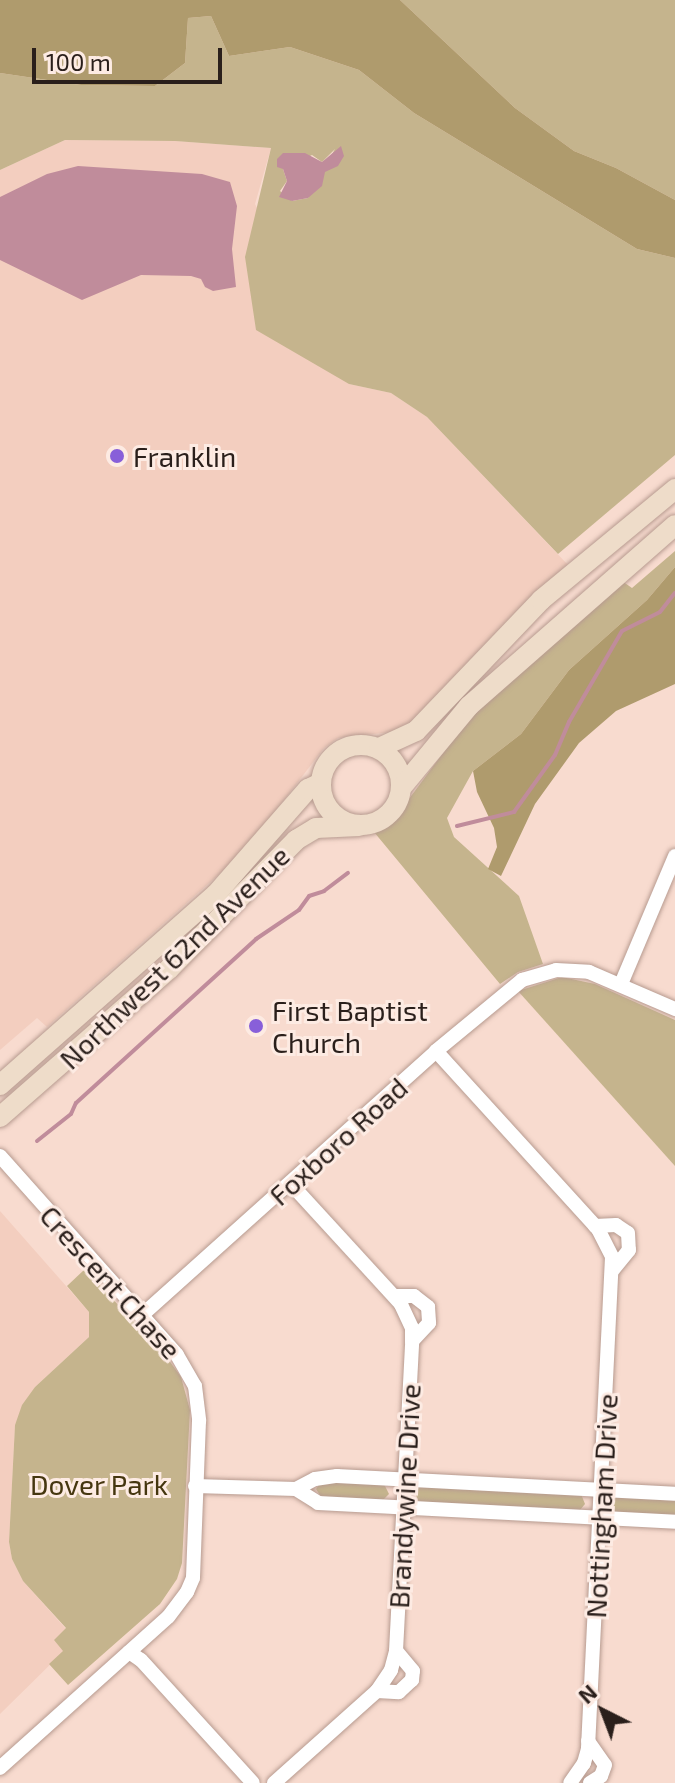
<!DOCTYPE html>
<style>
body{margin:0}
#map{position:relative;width:675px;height:1783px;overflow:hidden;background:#f8dbcf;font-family:"Exo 2",sans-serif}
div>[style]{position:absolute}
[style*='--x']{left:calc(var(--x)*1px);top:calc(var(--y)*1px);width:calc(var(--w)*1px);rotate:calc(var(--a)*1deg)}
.built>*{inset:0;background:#f3cebf}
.green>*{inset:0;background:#c5b48d}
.forest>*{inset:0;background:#af9b6d}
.water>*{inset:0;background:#c08c9b}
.stream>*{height:4px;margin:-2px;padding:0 2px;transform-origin:2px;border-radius:2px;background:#c08c9b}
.roads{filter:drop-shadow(0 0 2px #b79b90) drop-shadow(0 0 2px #b79b90)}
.street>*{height:14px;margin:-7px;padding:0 7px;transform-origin:7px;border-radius:7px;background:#fff}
.secondary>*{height:20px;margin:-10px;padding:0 10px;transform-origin:10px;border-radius:10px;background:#eedcc9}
.secondary>.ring{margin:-10px;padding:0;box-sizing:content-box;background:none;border:20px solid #eedcc9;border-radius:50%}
.dots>*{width:22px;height:22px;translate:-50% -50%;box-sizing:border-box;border:4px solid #fdebe3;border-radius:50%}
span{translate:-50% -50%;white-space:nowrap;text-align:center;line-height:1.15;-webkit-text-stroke:6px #fdebe3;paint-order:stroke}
.poi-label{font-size:28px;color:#2a1f1b}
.left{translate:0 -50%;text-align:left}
.street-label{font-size:28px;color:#2a1f1b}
.park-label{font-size:28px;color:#45360f}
.north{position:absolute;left:563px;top:1671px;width:80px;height:80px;-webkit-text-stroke:6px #fdebe3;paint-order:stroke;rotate:318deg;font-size:22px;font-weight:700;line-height:32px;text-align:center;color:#2a1f1b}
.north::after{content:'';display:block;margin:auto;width:28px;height:36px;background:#2a1f1b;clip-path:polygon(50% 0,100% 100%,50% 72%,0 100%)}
.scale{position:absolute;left:32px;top:48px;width:190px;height:36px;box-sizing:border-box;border:4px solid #2a1f1b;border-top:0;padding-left:10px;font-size:24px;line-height:28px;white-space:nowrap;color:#2a1f1b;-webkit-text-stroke:6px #fdebe3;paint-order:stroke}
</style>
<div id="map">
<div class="built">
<div style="clip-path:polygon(65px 140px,175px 141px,271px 148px,255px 204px,349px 384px,391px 393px,427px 417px,569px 566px,412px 722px,392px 732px,338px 738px,324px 748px,244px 852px,47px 1027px,37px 1018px,0 1050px,0 170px)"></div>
<div style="clip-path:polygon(0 1211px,89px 1312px,89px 1337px,35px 1387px,15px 1425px,9px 1542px,12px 1559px,23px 1581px,66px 1629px,64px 1651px,0 1714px)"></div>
</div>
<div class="green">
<div style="clip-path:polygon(400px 0,675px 0,675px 200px,616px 168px,574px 151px,515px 108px)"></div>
<div style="clip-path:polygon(evenodd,211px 16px,229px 56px,290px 47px,359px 70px,414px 113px,637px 249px,675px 258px,675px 455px,558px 554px,427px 417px,391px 393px,349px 384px,256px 330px,245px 257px,271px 148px,175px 141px,65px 140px,0 170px,0 73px,81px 85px,155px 86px,185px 63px,188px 18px,211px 16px,335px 149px,308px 198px,292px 201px,280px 191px,287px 181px,283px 169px,312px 155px,322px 162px,335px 149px)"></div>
<div style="clip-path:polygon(675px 551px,675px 567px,647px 600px,569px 670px,521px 734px,473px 771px,447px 818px,454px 837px,519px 896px,543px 964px,518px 972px,500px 984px,374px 832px,388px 825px,400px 811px,466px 722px,622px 581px,632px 588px)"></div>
<div style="clip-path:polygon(562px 977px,595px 984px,675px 1020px,675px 1166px,518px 991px)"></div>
<div style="clip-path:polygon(85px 1269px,168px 1359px,181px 1377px,190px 1410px,182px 1563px,177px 1579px,160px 1604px,68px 1685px,49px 1664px,63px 1651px,54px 1640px,66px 1628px,23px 1581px,12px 1559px,9px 1542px,15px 1425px,22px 1405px,35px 1387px,89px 1337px,89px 1312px,67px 1286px)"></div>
<div style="clip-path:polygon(322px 1481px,384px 1484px,389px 1494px,383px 1500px,321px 1497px,316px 1489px)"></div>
<div style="clip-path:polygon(420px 1486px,581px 1494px,585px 1504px,580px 1510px,419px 1502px,415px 1493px)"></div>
<div style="clip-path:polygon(616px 1497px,675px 1498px,675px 1516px,615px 1512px,611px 1504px)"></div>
</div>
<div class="forest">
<div style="clip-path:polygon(0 0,400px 0,515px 108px,574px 151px,616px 168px,675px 200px,675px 258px,637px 249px,414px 113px,359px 70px,290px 47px,229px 56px,211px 16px,188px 18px,185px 63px,155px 86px,81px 85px,0 73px)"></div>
<div style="clip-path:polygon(675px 567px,675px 684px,616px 711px,579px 743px,535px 804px,501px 876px,488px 869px,497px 847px,494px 828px,477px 792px,473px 771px,521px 734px,569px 670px,647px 600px)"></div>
</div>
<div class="water">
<div style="clip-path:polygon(341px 146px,344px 156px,338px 166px,325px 172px,322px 186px,308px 198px,292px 201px,279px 197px,287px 181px,283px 169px,277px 167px,277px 159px,283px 153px,305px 153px,322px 162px)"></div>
<div style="clip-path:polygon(78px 166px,202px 174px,230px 182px,237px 206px,232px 249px,236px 287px,213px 291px,205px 287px,201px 279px,191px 276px,141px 275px,82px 300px,0 260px,0 197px,47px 174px)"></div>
</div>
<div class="stream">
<div style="--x:457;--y:826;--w:59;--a:-13.8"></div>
<div style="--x:514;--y:812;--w:70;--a:-54.3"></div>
<div style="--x:555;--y:755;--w:36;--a:-67"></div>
<div style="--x:569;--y:722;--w:105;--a:-59.8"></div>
<div style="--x:622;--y:631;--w:42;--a:-26.6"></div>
<div style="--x:660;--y:612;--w:24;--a:-52"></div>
<div style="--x:37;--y:1141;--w:43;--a:-38.5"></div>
<div style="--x:71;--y:1114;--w:12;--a:-66"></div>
<div style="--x:76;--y:1103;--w:244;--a:-42.3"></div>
<div style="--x:256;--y:939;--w:52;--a:-34"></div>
<div style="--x:299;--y:910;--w:17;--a:-54"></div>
<div style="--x:309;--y:896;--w:16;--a:-18"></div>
<div style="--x:324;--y:891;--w:30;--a:-37"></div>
</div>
<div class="roads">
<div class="street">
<div style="--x:621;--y:984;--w:139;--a:-67.1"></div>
<div style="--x:436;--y:1051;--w:241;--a:47.7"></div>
<div style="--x:598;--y:1229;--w:31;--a:63"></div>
<div style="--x:612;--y:1257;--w:493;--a:92.8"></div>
<div style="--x:588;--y:1749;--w:15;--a:106"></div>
<div style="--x:584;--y:1763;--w:24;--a:125"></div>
<div style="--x:0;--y:1156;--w:266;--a:48.3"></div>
<div style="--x:177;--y:1355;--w:36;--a:60"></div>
<div style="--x:195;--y:1386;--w:35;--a:83"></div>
<div style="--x:199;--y:1421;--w:157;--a:92.2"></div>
<div style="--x:193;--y:1578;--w:15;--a:113"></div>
<div style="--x:187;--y:1592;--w:31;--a:127"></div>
<div style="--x:168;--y:1617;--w:226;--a:138.1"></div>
<div style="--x:595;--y:1226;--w:21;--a:-3"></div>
<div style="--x:616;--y:1225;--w:14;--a:34"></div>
<div style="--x:628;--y:1233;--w:17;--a:87"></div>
<div style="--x:629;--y:1250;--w:26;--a:129"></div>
<div style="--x:395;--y:1296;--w:19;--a:0"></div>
<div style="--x:414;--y:1296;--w:18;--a:38"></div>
<div style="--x:428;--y:1307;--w:16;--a:86"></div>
<div style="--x:429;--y:1323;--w:25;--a:133"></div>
<div style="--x:141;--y:1316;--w:397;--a:-41.9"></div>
<div style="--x:436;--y:1051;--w:112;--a:-39.5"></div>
<div style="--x:522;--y:980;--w:35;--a:-16"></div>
<div style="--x:556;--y:970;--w:33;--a:3"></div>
<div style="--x:589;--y:972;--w:94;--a:23.3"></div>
<div style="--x:195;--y:1486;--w:101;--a:1.7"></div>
<div style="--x:296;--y:1489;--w:21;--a:-28"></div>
<div style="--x:315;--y:1479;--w:22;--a:-8"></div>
<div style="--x:337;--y:1476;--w:338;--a:3"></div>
<div style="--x:296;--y:1489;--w:26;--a:32"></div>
<div style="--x:318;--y:1503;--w:358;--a:3"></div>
<div style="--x:129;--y:1652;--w:14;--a:34"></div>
<div style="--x:141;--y:1660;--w:166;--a:47.7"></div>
<div style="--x:377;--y:1691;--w:22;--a:3"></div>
<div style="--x:399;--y:1692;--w:18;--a:-43"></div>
<div style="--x:412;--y:1680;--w:9;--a:-84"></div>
<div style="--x:413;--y:1671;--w:26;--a:-130"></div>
<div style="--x:588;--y:1741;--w:29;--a:55"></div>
<div style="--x:605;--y:1765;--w:12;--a:110"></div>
<div style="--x:601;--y:1776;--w:13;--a:148"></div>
<div style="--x:274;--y:1783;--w:138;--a:-41.8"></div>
<div style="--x:377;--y:1691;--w:25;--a:-56"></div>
<div style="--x:391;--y:1670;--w:20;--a:-75"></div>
<div style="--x:396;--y:1651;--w:310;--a:-87"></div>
<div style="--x:412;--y:1341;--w:13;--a:-90"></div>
<div style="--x:412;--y:1328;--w:26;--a:-115"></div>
<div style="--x:401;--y:1304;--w:164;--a:-132.5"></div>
</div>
<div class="secondary">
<div class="ring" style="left:321px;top:745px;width:60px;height:60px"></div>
<div style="--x:379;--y:748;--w:41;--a:-24.7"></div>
<div style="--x:416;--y:731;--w:181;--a:-46.3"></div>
<div style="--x:541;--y:600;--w:174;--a:-39.6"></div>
<div style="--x:402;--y:787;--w:105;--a:-50.4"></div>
<div style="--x:469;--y:706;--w:274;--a:-41.3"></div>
<div style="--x:0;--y:1085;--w:288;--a:-41.5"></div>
<div style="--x:216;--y:894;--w:140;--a:-48.8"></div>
<div style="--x:308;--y:789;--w:14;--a:-25"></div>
<div style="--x:0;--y:1117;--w:225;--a:-41.2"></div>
<div style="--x:169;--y:969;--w:181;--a:-45.4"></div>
<div style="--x:296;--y:840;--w:23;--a:-31"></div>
<div style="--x:316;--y:828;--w:43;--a:-2.7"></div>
</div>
</div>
<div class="dots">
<div style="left:117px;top:456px;background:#885fd9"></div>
<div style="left:256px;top:1026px;background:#885fd9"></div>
</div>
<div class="poi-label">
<span class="left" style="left:133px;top:456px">Franklin</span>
<span class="left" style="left:272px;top:1026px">First Baptist<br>Church</span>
</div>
<div class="street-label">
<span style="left:174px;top:957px;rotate:-44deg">Northwest 62nd Avenue</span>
<span style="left:338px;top:1141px;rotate:-42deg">Foxboro Road</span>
<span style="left:111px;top:1282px;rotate:48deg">Crescent Chase</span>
<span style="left:404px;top:1496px;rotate:-87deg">Brandywine Drive</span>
<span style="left:601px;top:1506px;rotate:-87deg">Nottingham Drive</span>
</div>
<div class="park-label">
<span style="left:99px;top:1484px">Dover Park</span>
</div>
<div class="north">N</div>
<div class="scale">100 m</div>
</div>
